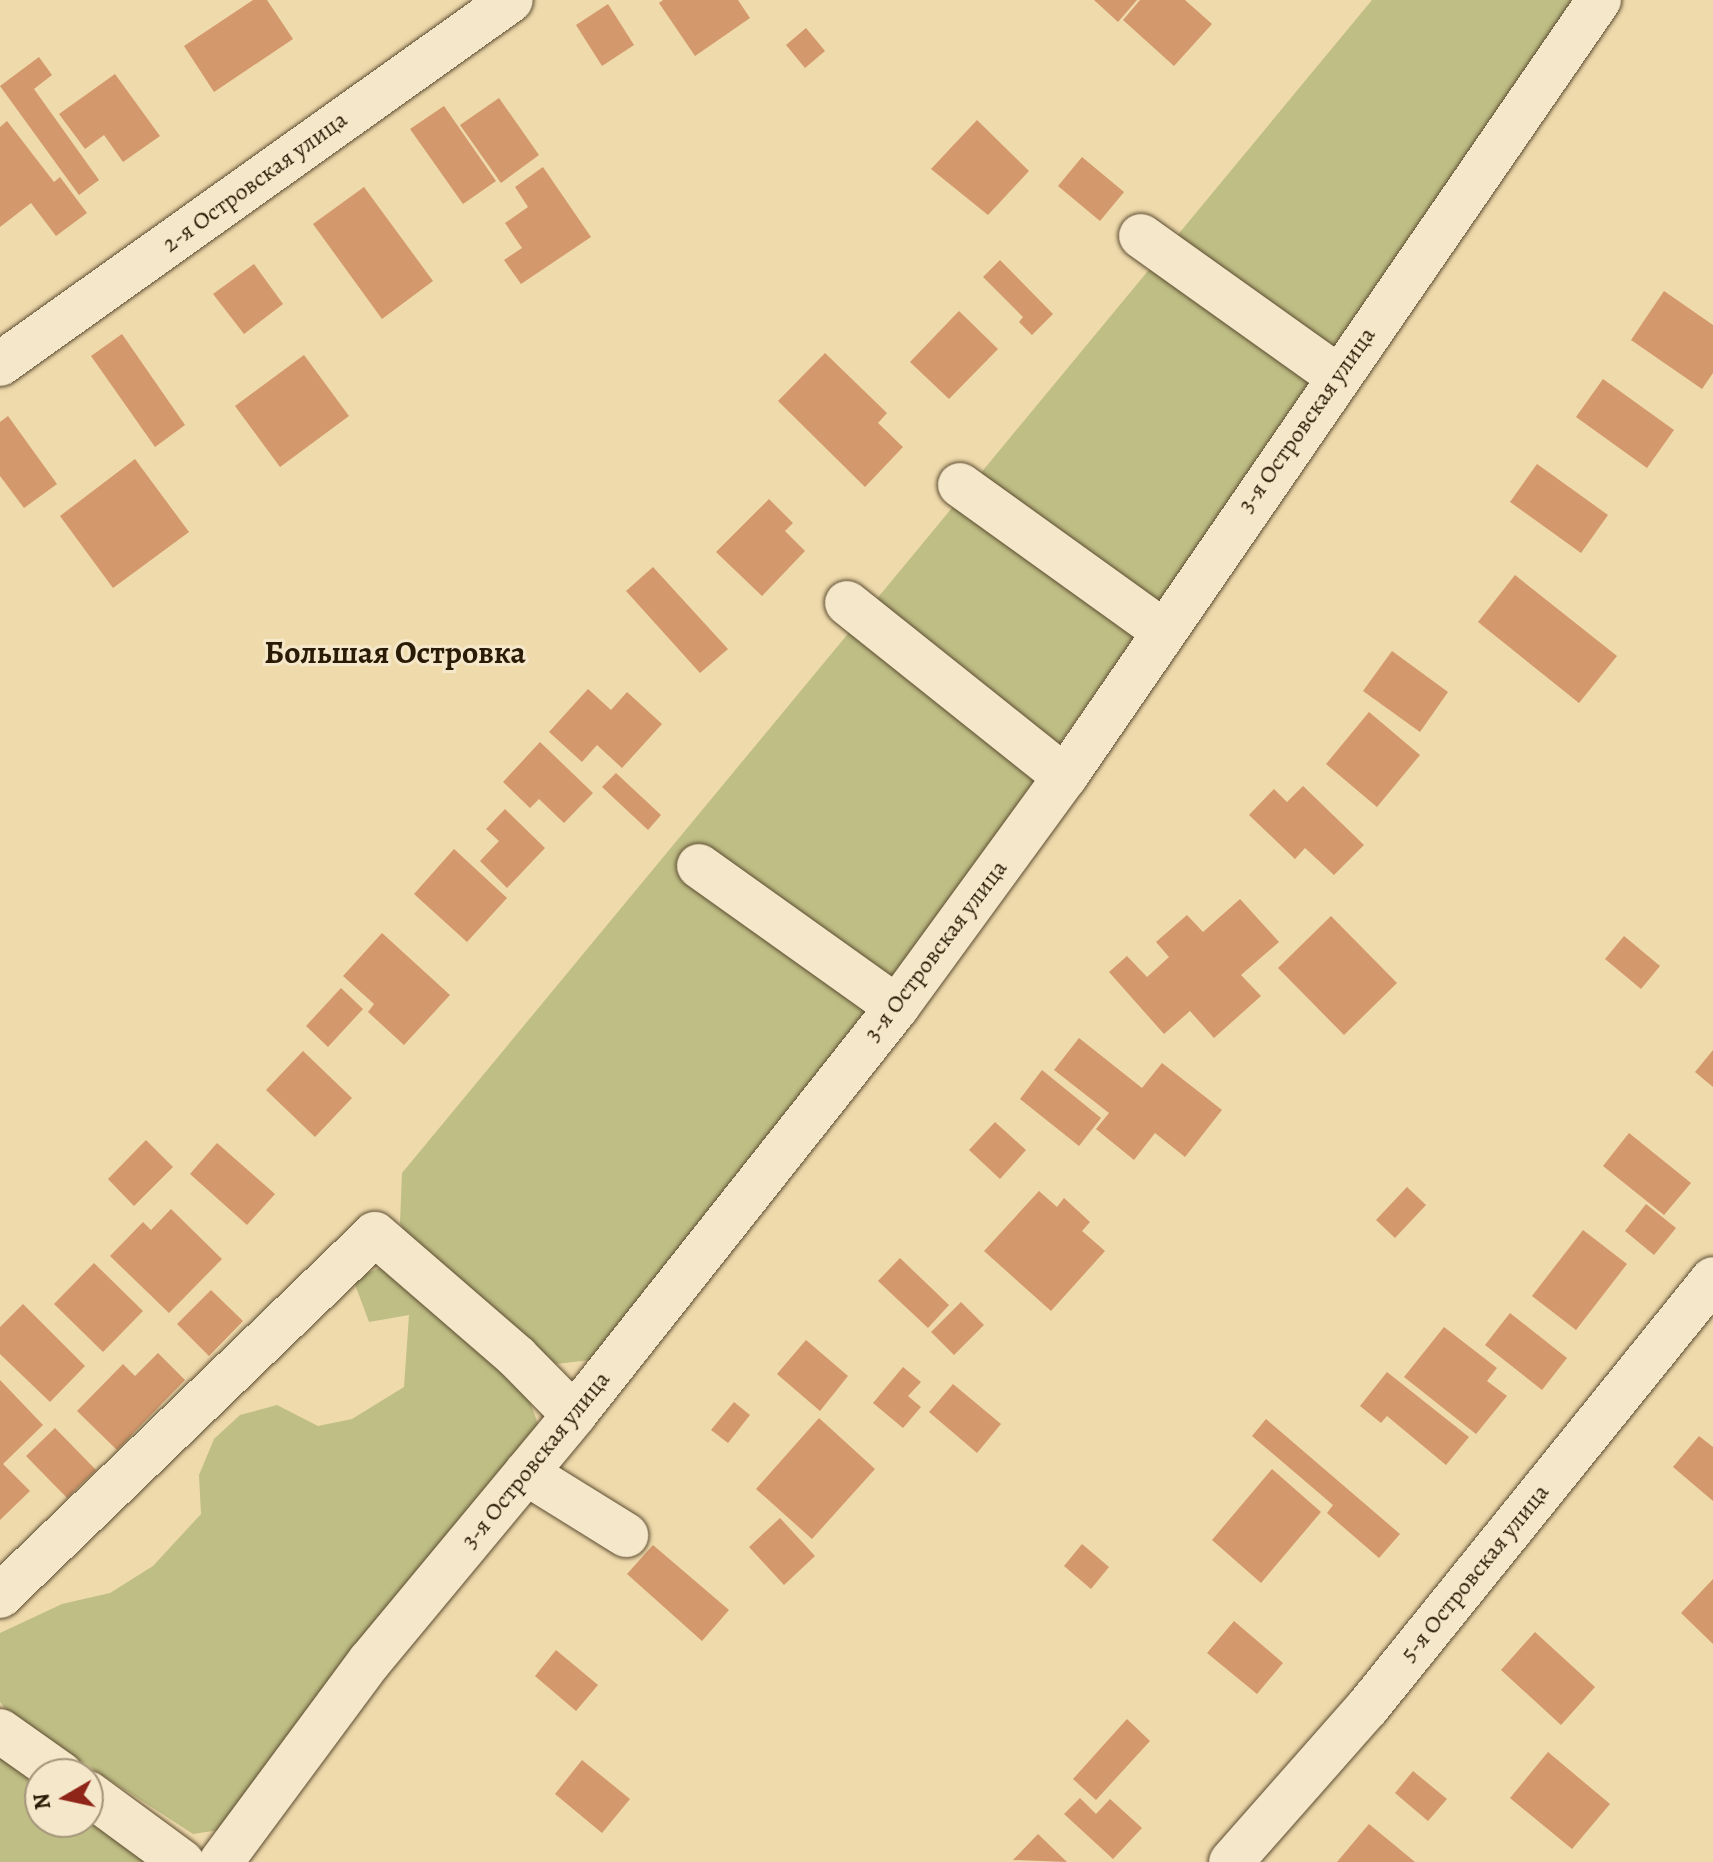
<!DOCTYPE html>
<meta charset="utf-8">
<style>
body{margin:0}
#map{position:relative;width:1713px;height:1862px;overflow:hidden;background:#efdaac;font-family:Alegreya,serif}
div>[style]{position:absolute}
[style*='--x']{left:calc(var(--x)*1px);top:calc(var(--y)*1px);width:calc(var(--w)*1px);rotate:calc(var(--a)*1deg)}
.green>*{inset:0;background:#bfbe85}
.building>*{inset:0;background:#d3986c}
.roads{filter:drop-shadow(0 0 2px #5b4b30) drop-shadow(0 0 2px #5b4b30)}
.minor>*{height:44px;margin:-22px;padding:0 22px;transform-origin:22px;border-radius:22px;background:#f5e7c9}
span{translate:-50% -50%;white-space:nowrap;text-align:center;line-height:1.15;-webkit-text-stroke:6px #f5e7c9;paint-order:stroke}
.street-label{font-size:24px;color:#2a1b06}
.district-label{font-size:32px;color:#2a1b06;font-weight:700}
.north{position:absolute;left:24px;top:1758px;width:80px;height:80px;box-sizing:border-box;background:#f5e7c9;border:2px solid #a4957b;border-radius:50%;rotate:261deg;font-size:22px;font-weight:700;line-height:32px;text-align:center;color:#2a1b06}
.north::after{content:'';display:block;margin:auto;width:28px;height:36px;background:#8f2418;clip-path:polygon(50% 0,100% 100%,50% 72%,0 100%)}
</style>
<div id="map">
<div class="green">
<div style="clip-path:polygon(1372px 0,1581px 0,920px 943px,590px 1360px,556px 1364px,413px 1246px,400px 1223px,402px 1173px)"></div>
<div style="clip-path:polygon(387px 1265px,524px 1385px,539px 1427px,226px 1829px,193px 1834px,11px 1716px,0 1702px,0 1633px,62px 1604px,110px 1593px,153px 1566px,201px 1514px,199px 1475px,214px 1439px,240px 1415px,277px 1405px,318px 1426px,352px 1419px,404px 1387px,409px 1315px,369px 1322px,353px 1279px)"></div>
<div style="clip-path:polygon(0 1754px,40px 1781px,40px 1822px,88px 1822px,88px 1813px,157px 1862px,0 1862px)"></div>
</div>
<div class="building">
<div style="clip-path:polygon(253px 0,267px 0,293px 39px,214px 92px,184px 46px)"></div>
<div style="clip-path:polygon(663px 0,738px 0,750px 18px,695px 56px,659px 3px)"></div>
<div style="clip-path:polygon(1094px 0,1137px 0,1118px 22px)"></div>
<div style="clip-path:polygon(1140px 0,1185px 0,1212px 24px,1174px 66px,1123px 20px)"></div>
<div style="clip-path:polygon(608px 4px,634px 45px,602px 66px,576px 25px)"></div>
<div style="clip-path:polygon(806px 28px,825px 51px,805px 68px,786px 45px)"></div>
<div style="clip-path:polygon(39px 57px,52px 75px,34px 89px,99px 180px,79px 195px,0 86px)"></div>
<div style="clip-path:polygon(115px 74px,160px 136px,123px 162px,104px 135px,85px 149px,59px 114px)"></div>
<div style="clip-path:polygon(499px 98px,539px 155px,501px 183px,460px 125px)"></div>
<div style="clip-path:polygon(444px 106px,496px 181px,463px 204px,410px 129px)"></div>
<div style="clip-path:polygon(977px 120px,1029px 171px,988px 215px,931px 169px)"></div>
<div style="clip-path:polygon(7px 121px,54px 182px,60px 177px,87px 213px,56px 236px,31px 203px,0 227px,0 127px)"></div>
<div style="clip-path:polygon(1082px 157px,1124px 192px,1100px 221px,1058px 186px)"></div>
<div style="clip-path:polygon(543px 167px,591px 237px,521px 284px,504px 260px,522px 248px,505px 223px,528px 207px,515px 187px)"></div>
<div style="clip-path:polygon(364px 187px,433px 281px,382px 319px,313px 224px)"></div>
<div style="clip-path:polygon(1000px 260px,1053px 314px,1032px 335px,1019px 322px,1023px 317px,983px 277px)"></div>
<div style="clip-path:polygon(254px 264px,283px 304px,244px 334px,213px 294px)"></div>
<div style="clip-path:polygon(1664px 291px,1713px 325px,1713px 373px,1702px 389px,1631px 340px)"></div>
<div style="clip-path:polygon(959px 311px,998px 349px,949px 399px,910px 362px)"></div>
<div style="clip-path:polygon(122px 334px,185px 425px,155px 447px,91px 356px)"></div>
<div style="clip-path:polygon(825px 353px,887px 413px,878px 423px,903px 447px,865px 487px,778px 401px)"></div>
<div style="clip-path:polygon(304px 355px,349px 416px,280px 467px,235px 406px)"></div>
<div style="clip-path:polygon(1603px 379px,1674px 430px,1647px 468px,1576px 417px)"></div>
<div style="clip-path:polygon(8px 416px,57px 484px,24px 508px,0 476px,0 422px)"></div>
<div style="clip-path:polygon(135px 459px,189px 532px,113px 588px,60px 516px)"></div>
<div style="clip-path:polygon(1537px 464px,1608px 515px,1581px 553px,1510px 502px)"></div>
<div style="clip-path:polygon(769px 499px,793px 523px,785px 531px,805px 551px,762px 596px,716px 552px)"></div>
<div style="clip-path:polygon(653px 567px,728px 649px,700px 673px,626px 591px)"></div>
<div style="clip-path:polygon(1515px 575px,1617px 656px,1579px 703px,1478px 622px)"></div>
<div style="clip-path:polygon(1392px 651px,1448px 692px,1420px 732px,1363px 691px)"></div>
<div style="clip-path:polygon(588px 689px,611px 710px,627px 692px,662px 724px,622px 768px,597px 745px,582px 762px,549px 732px)"></div>
<div style="clip-path:polygon(1369px 712px,1420px 755px,1377px 807px,1326px 764px)"></div>
<div style="clip-path:polygon(540px 742px,593px 793px,564px 823px,539px 799px,530px 808px,503px 782px)"></div>
<div style="clip-path:polygon(616px 773px,661px 815px,648px 830px,602px 787px)"></div>
<div style="clip-path:polygon(1303px 786px,1364px 845px,1334px 875px,1305px 848px,1295px 859px,1249px 815px,1274px 789px,1287px 802px)"></div>
<div style="clip-path:polygon(505px 809px,545px 848px,507px 888px,480px 861px,499px 841px,486px 829px)"></div>
<div style="clip-path:polygon(454px 849px,507px 898px,467px 942px,414px 894px)"></div>
<div style="clip-path:polygon(1240px 899px,1279px 942px,1241px 975px,1261px 996px,1214px 1038px,1190px 1011px,1164px 1034px,1109px 972px,1127px 956px,1147px 977px,1169px 957px,1156px 942px,1187px 915px,1203px 932px)"></div>
<div style="clip-path:polygon(1331px 916px,1397px 983px,1344px 1035px,1278px 968px)"></div>
<div style="clip-path:polygon(382px 933px,450px 995px,404px 1045px,368px 1012px,374px 1004px,343px 976px)"></div>
<div style="clip-path:polygon(1624px 936px,1660px 966px,1641px 989px,1605px 959px)"></div>
<div style="clip-path:polygon(341px 988px,363px 1009px,328px 1047px,306px 1026px)"></div>
<div style="clip-path:polygon(1079px 1038px,1142px 1088px,1162px 1063px,1222px 1110px,1185px 1157px,1155px 1133px,1134px 1160px,1096px 1129px,1109px 1113px,1054px 1070px)"></div>
<div style="clip-path:polygon(1713px 1050px,1713px 1087px,1695px 1072px)"></div>
<div style="clip-path:polygon(303px 1051px,352px 1098px,315px 1137px,266px 1090px)"></div>
<div style="clip-path:polygon(1042px 1070px,1101px 1118px,1079px 1146px,1020px 1099px)"></div>
<div style="clip-path:polygon(995px 1122px,1026px 1150px,1000px 1179px,969px 1150px)"></div>
<div style="clip-path:polygon(1629px 1133px,1691px 1183px,1664px 1215px,1603px 1166px)"></div>
<div style="clip-path:polygon(146px 1140px,173px 1167px,134px 1206px,108px 1179px)"></div>
<div style="clip-path:polygon(217px 1143px,275px 1194px,247px 1225px,190px 1174px)"></div>
<div style="clip-path:polygon(1407px 1187px,1426px 1205px,1395px 1238px,1376px 1220px)"></div>
<div style="clip-path:polygon(1039px 1191px,1057px 1207px,1064px 1198px,1090px 1222px,1082px 1231px,1105px 1251px,1051px 1311px,984px 1251px)"></div>
<div style="clip-path:polygon(1646px 1204px,1676px 1228px,1654px 1255px,1625px 1231px)"></div>
<div style="clip-path:polygon(171px 1209px,222px 1259px,169px 1313px,110px 1256px,143px 1222px,151px 1230px)"></div>
<div style="clip-path:polygon(1583px 1230px,1627px 1264px,1576px 1330px,1532px 1296px)"></div>
<div style="clip-path:polygon(900px 1258px,949px 1305px,928px 1328px,878px 1281px)"></div>
<div style="clip-path:polygon(94px 1263px,143px 1311px,103px 1352px,54px 1304px)"></div>
<div style="clip-path:polygon(211px 1290px,243px 1321px,209px 1356px,177px 1324px)"></div>
<div style="clip-path:polygon(961px 1302px,984px 1325px,954px 1355px,931px 1332px)"></div>
<div style="clip-path:polygon(23px 1304px,85px 1366px,50px 1402px,0 1354px,0 1327px)"></div>
<div style="clip-path:polygon(1510px 1313px,1567px 1358px,1542px 1390px,1485px 1345px)"></div>
<div style="clip-path:polygon(1444px 1327px,1497px 1368px,1487px 1381px,1507px 1396px,1476px 1434px,1404px 1377px)"></div>
<div style="clip-path:polygon(806px 1340px,848px 1376px,820px 1411px,777px 1374px)"></div>
<div style="clip-path:polygon(158px 1353px,185px 1380px,117px 1450px,77px 1411px,123px 1364px,135px 1376px)"></div>
<div style="clip-path:polygon(903px 1367px,921px 1382px,908px 1396px,921px 1407px,903px 1428px,873px 1403px)"></div>
<div style="clip-path:polygon(1387px 1372px,1469px 1437px,1446px 1465px,1387px 1416px,1381px 1423px,1360px 1406px)"></div>
<div style="clip-path:polygon(0 1380px,43px 1425px,3px 1464px,30px 1491px,0 1520px)"></div>
<div style="clip-path:polygon(953px 1384px,1001px 1424px,977px 1453px,929px 1412px)"></div>
<div style="clip-path:polygon(734px 1402px,750px 1415px,728px 1443px,711px 1430px)"></div>
<div style="clip-path:polygon(819px 1418px,875px 1469px,812px 1539px,756px 1489px)"></div>
<div style="clip-path:polygon(1266px 1419px,1400px 1534px,1379px 1558px,1327px 1513px,1333px 1505px,1252px 1436px)"></div>
<div style="clip-path:polygon(55px 1428px,96px 1470px,67px 1498px,26px 1456px)"></div>
<div style="clip-path:polygon(1699px 1436px,1713px 1447px,1713px 1501px,1673px 1467px)"></div>
<div style="clip-path:polygon(1272px 1469px,1321px 1512px,1261px 1583px,1212px 1540px)"></div>
<div style="clip-path:polygon(780px 1518px,815px 1556px,784px 1585px,749px 1547px)"></div>
<div style="clip-path:polygon(1082px 1544px,1109px 1567px,1091px 1589px,1064px 1566px)"></div>
<div style="clip-path:polygon(653px 1545px,729px 1610px,702px 1641px,627px 1574px)"></div>
<div style="clip-path:polygon(1713px 1579px,1713px 1644px,1681px 1613px)"></div>
<div style="clip-path:polygon(1234px 1621px,1283px 1663px,1257px 1694px,1207px 1653px)"></div>
<div style="clip-path:polygon(1535px 1632px,1595px 1687px,1561px 1725px,1501px 1670px)"></div>
<div style="clip-path:polygon(556px 1650px,598px 1685px,576px 1711px,535px 1676px)"></div>
<div style="clip-path:polygon(1127px 1719px,1150px 1741px,1096px 1800px,1073px 1779px)"></div>
<div style="clip-path:polygon(1548px 1752px,1610px 1804px,1572px 1849px,1510px 1798px)"></div>
<div style="clip-path:polygon(582px 1760px,630px 1799px,602px 1833px,555px 1794px)"></div>
<div style="clip-path:polygon(1413px 1771px,1447px 1799px,1428px 1821px,1395px 1793px)"></div>
<div style="clip-path:polygon(1080px 1798px,1096px 1814px,1110px 1799px,1142px 1828px,1113px 1859px,1064px 1814px)"></div>
<div style="clip-path:polygon(1369px 1824px,1415px 1862px,1337px 1862px)"></div>
<div style="clip-path:polygon(1038px 1834px,1067px 1862px,1013px 1860px)"></div>
</div>
<div class="roads">
<div class="minor">
<div style="--x:1141;--y:236;--w:241;--a:35.5"></div>
<div style="--x:0;--y:364;--w:627;--a:-35.46"></div>
<div style="--x:960;--y:485;--w:249;--a:35.7"></div>
<div style="--x:847;--y:603;--w:279;--a:38.6"></div>
<div style="--x:699;--y:866;--w:243;--a:35.5"></div>
<div style="--x:526;--y:1473;--w:118;--a:31.8"></div>
<div style="--x:0;--y:1596;--w:521;--a:-43.99"></div>
<div style="--x:375;--y:1234;--w:188;--a:40.9"></div>
<div style="--x:517;--y:1357;--w:81;--a:45.5"></div>
<div style="--x:0;--y:1731;--w:75;--a:35.2"></div>
<div style="--x:88;--y:1793;--w:117;--a:36.3"></div>
<div style="--x:221;--y:1862;--w:250;--a:-53.5"></div>
<div style="--x:370;--y:1661;--w:320;--a:-50.3"></div>
<div style="--x:574;--y:1415;--w:520;--a:-51.63"></div>
<div style="--x:897;--y:1007;--w:285;--a:-53.9"></div>
<div style="--x:1065;--y:777;--w:943;--a:-55.5"></div>
<div style="--x:1231;--y:1862;--w:205;--a:-48.6"></div>
<div style="--x:1367;--y:1708;--w:551;--a:-51.11"></div>
</div>
</div>
<div class="street-label">
<span style="left:255px;top:182px;rotate:-36deg">2-я Островская улица</span>
<span style="left:1307px;top:420px;rotate:-55deg">3-я Островская улица</span>
<span style="left:936px;top:951px;rotate:-53deg">3-я Островская улица</span>
<span style="left:536px;top:1460px;rotate:-51deg">3-я Островская улица</span>
<span style="left:1475px;top:1573px;rotate:-51deg">5-я Островская улица</span>
</div>
<div class="district-label">
<span style="left:395px;top:652px">Большая Островка</span>
</div>
<div class="north">N</div>
</div>
